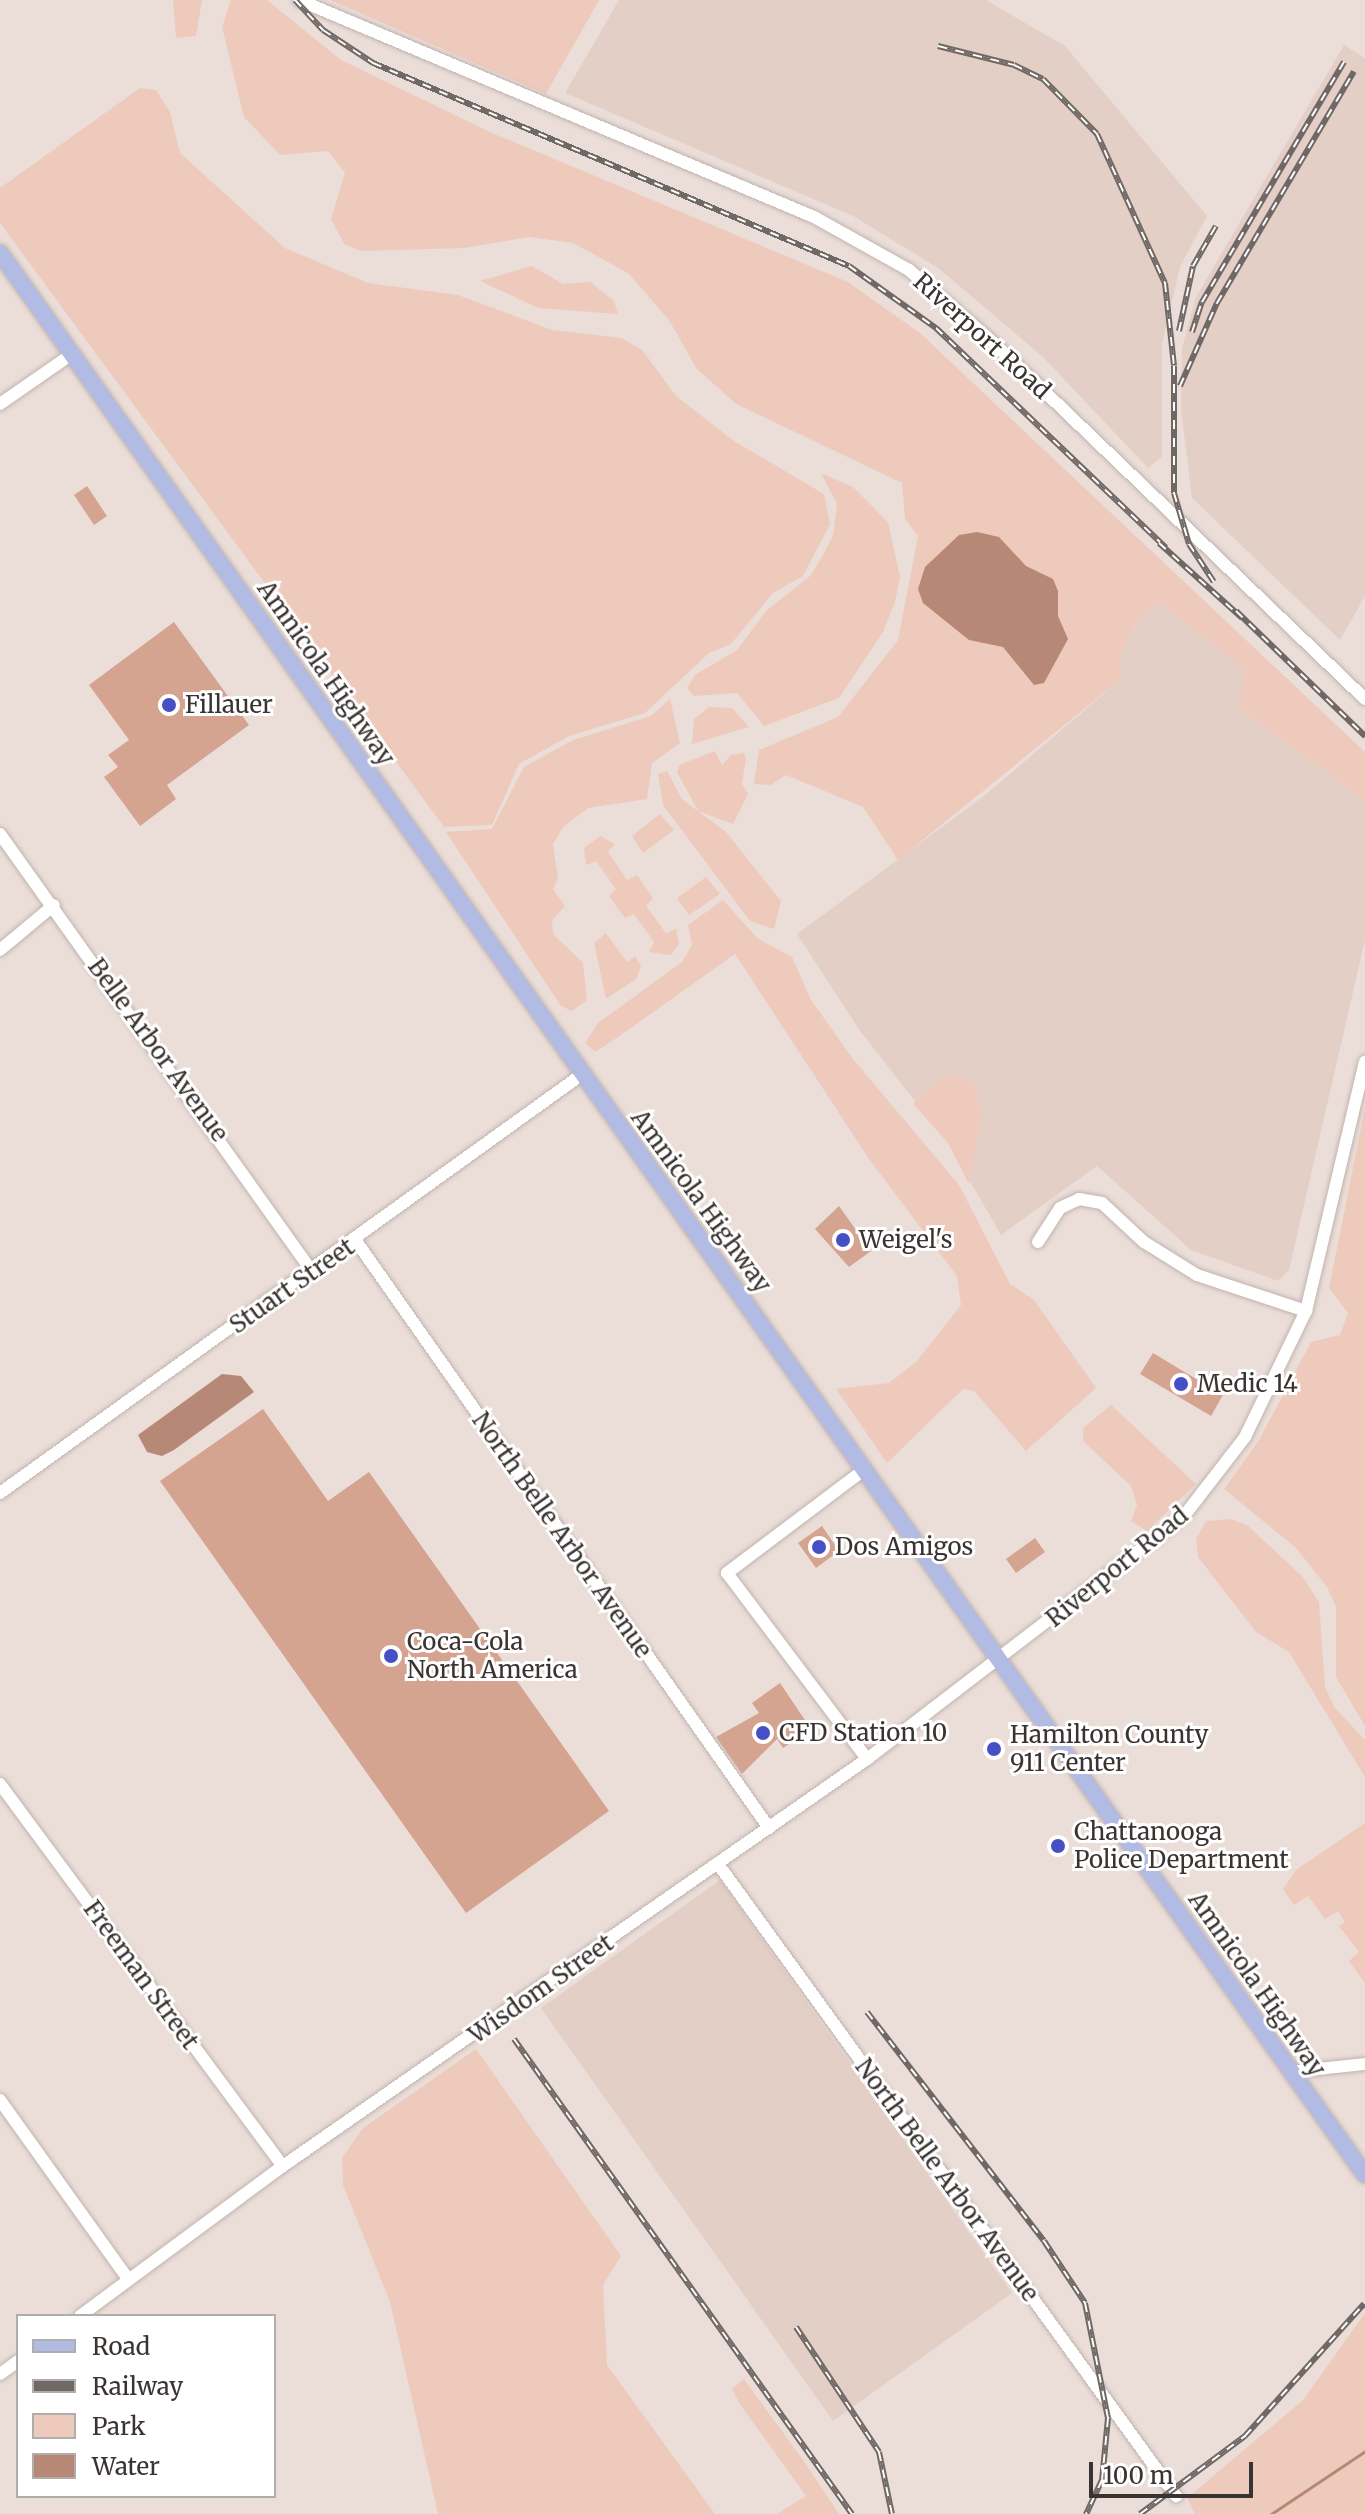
<!DOCTYPE html>
<style>
body{margin:0}
#map{position:relative;width:1365px;height:2514px;overflow:hidden;background:#ebded9;font-family:Merriweather,serif}
div>[style]{position:absolute}
[style*='--x']{left:calc(var(--x)*1px);top:calc(var(--y)*1px);width:calc(var(--w)*1px);rotate:calc(var(--a)*1deg)}
.built>*{inset:0;background:#e4cfc7}
.green>*{inset:0;background:#edcabc}
.water>*{inset:0;background:#b78876}
.stream>*{height:3px;margin:-1.5px;padding:0 1.5px;transform-origin:1.5px;border-radius:1.5px;background:#b78876}
.building>*{inset:0;background:#d5a491}
.roads{filter:drop-shadow(0 0 2px #c1b4af) drop-shadow(0 0 2px #c1b4af)}
.minor>*{height:12px;margin:-6px;padding:0 6px;transform-origin:6px;border-radius:6px;background:#fff}
.major>*{height:16px;margin:-8px;padding:0 8px;transform-origin:8px;border-radius:8px;background:#b2bbe3}
.rail>*{height:6px;margin-top:-3px;transform-origin:0;background:repeating-linear-gradient(90deg,#fff 0 9px,#706865 0 18px);box-sizing:border-box;border-block:2px solid #706865}
.dots>*{width:22px;height:22px;translate:-50% -50%;box-sizing:border-box;border:4px solid #fff;border-radius:50%}
span{translate:-50% -50%;white-space:nowrap;text-align:center;line-height:1.15;-webkit-text-stroke:6px #fff;paint-order:stroke}
.street-label{font-size:24px;color:#393432}
.poi-label{font-size:24px;color:#393432}
.left{translate:0 -50%;text-align:left}
.legend{position:absolute;left:16px;top:2314px;width:260px;height:184px;box-sizing:border-box;background:#fff;border:2px solid #b0aead;margin:0;padding:10px 14px;list-style:none;font-size:24px;color:#393432}
.legend li{display:flex;align-items:center;gap:16px;height:40px}
.legend b{width:40px;border:2px solid #b0aead}
.scale{position:absolute;left:1089px;top:2462px;width:164px;height:36px;box-sizing:border-box;border:4px solid #393432;border-top:0;padding-left:10px;font-size:24px;line-height:28px;white-space:nowrap;color:#393432;-webkit-text-stroke:6px #fff;paint-order:stroke}
</style>
<div id="map">
<div class="built">
<div style="clip-path:polygon(619px 0,986px 0,1065px 46px,1207px 216px,1180px 267px,1162px 344px,1162px 457px,1148px 468px,1043px 357px,938px 268px,853px 216px,565px 93px)"></div>
<div style="clip-path:polygon(1344px 45px,1365px 58px,1365px 596px,1340px 640px,1192px 498px,1181px 409px,1182px 348px,1196px 297px)"></div>
<div style="clip-path:polygon(1157px 601px,1245px 668px,1240px 709px,1365px 801px,1365px 940px,1289px 1270px,1278px 1281px,1191px 1250px,1097px 1166px,1001px 1235px,948px 1143px,860px 1031px,797px 934px,984px 796px,1120px 680px,1120px 657px,1138px 620px)"></div>
<div style="clip-path:polygon(720px 1880px,1012px 2293px,833px 2421px,541px 2008px)"></div>
</div>
<div class="green">
<div style="clip-path:polygon(173px 0,202px 0,196px 36px,176px 38px)"></div>
<div style="clip-path:polygon(231px 0,267px 0,341px 60px,490px 132px,848px 282px,920px 333px,1365px 752px,1365px 801px,1240px 709px,1244px 668px,1157px 601px,1138px 620px,1120px 657px,1120px 680px,898px 860px,863px 807px,786px 775px,770px 785px,754px 784px,759px 750px,838px 717px,898px 640px,918px 536px,905px 519px,902px 483px,736px 404px,696px 368px,669px 320px,628px 273px,573px 243px,529px 237px,465px 248px,361px 251px,344px 244px,331px 219px,345px 173px,328px 151px,280px 155px,244px 117px,222px 27px)"></div>
<div style="clip-path:polygon(330px 0,599px 0,546px 94px)"></div>
<div style="clip-path:polygon(140px 88px,156px 90px,170px 112px,180px 153px,285px 248px,368px 283px,458px 295px,552px 330px,622px 338px,643px 351px,676px 396px,734px 441px,824px 494px,830px 524px,803px 576px,773px 593px,731px 644px,709px 653px,645px 713px,569px 736px,519px 764px,492px 825px,444px 827px,0 223px,0 188px)"></div>
<div style="clip-path:polygon(532px 266px,563px 284px,590px 282px,614px 301px,618px 314px,538px 308px,480px 281px)"></div>
<div style="clip-path:polygon(821px 473px,853px 487px,888px 522px,900px 577px,895px 602px,883px 632px,839px 698px,764px 726px,737px 693px,694px 696px,687px 688px,695px 675px,737px 650px,766px 611px,810px 576px,822px 557px,833px 535px,837px 504px)"></div>
<div style="clip-path:polygon(670px 699px,680px 743px,652px 763px,647px 799px,588px 808px,563px 827px,553px 844px,558px 879px,553px 889px,565px 906px,552px 920px,553px 934px,583px 963px,587px 1000px,572px 1011px,561px 1006px,446px 832px,492px 829px,524px 767px,573px 740px,651px 716px)"></div>
<div style="clip-path:polygon(709px 707px,732px 708px,749px 727px,692px 744px,694px 719px)"></div>
<div style="clip-path:polygon(715px 751px,722px 765px,731px 755px,744px 753px,746px 758px,742px 784px,748px 794px,733px 824px,698px 811px,677px 772px,679px 765px)"></div>
<div style="clip-path:polygon(667px 771px,682px 799px,726px 832px,781px 901px,774px 929px,750px 921px,663px 805px,658px 774px)"></div>
<div style="clip-path:polygon(660px 814px,674px 830px,643px 853px,632px 836px)"></div>
<div style="clip-path:polygon(600px 836px,615px 844px,608px 852px,627px 880px,637px 875px,653px 898px,646px 906px,666px 933px,676px 929px,679px 944px,671px 955px,649px 952px,654px 942px,634px 914px,625px 918px,609px 896px,616px 889px,596px 861px,586px 865px,584px 848px)"></div>
<div style="clip-path:polygon(706px 877px,720px 894px,689px 915px,677px 898px)"></div>
<div style="clip-path:polygon(723px 900px,758px 939px,792px 957px,811px 1000px,853px 1059px,959px 1185px,1010px 1284px,1034px 1300px,1096px 1388px,1026px 1451px,974px 1391px,963px 1389px,887px 1463px,836px 1389px,889px 1383px,916px 1362px,961px 1305px,957px 1276px,869px 1159px,735px 954px,608px 1044px,595px 1052px,585px 1043px,598px 1023px,682px 962px,692px 945px,688px 925px)"></div>
<div style="clip-path:polygon(606px 933px,627px 962px,635px 956px,641px 966px,636px 979px,606px 999px,594px 943px)"></div>
<div style="clip-path:polygon(948px 1074px,975px 1084px,982px 1113px,969px 1184px,948px 1143px,913px 1104px)"></div>
<div style="clip-path:polygon(1365px 1108px,1365px 1726px,1336px 1677px,1336px 1607px,1327px 1587px,1296px 1548px,1224px 1489px,1259px 1440px,1311px 1342px,1340px 1335px,1348px 1313px,1329px 1288px)"></div>
<div style="clip-path:polygon(1111px 1405px,1196px 1484px,1147px 1531px,1131px 1521px,1137px 1505px,1131px 1486px,1083px 1441px,1083px 1428px)"></div>
<div style="clip-path:polygon(1231px 1519px,1248px 1526px,1302px 1576px,1319px 1602px,1325px 1687px,1335px 1708px,1365px 1740px,1365px 1777px,1289px 1652px,1256px 1632px,1198px 1557px,1196px 1539px,1206px 1521px)"></div>
<div style="clip-path:polygon(1365px 1823px,1365px 1983px,1349px 1961px,1359px 1952px,1339px 1926px,1345px 1922px,1338px 1911px,1325px 1919px,1308px 1896px,1294px 1905px,1283px 1889px,1296px 1870px)"></div>
<div style="clip-path:polygon(476px 2049px,621px 2256px,603px 2285px,607px 2365px,715px 2514px,438px 2514px,390px 2302px,343px 2185px,342px 2158px,363px 2128px)"></div>
<div style="clip-path:polygon(1365px 2313px,1365px 2514px,1195px 2514px,1187px 2498px,1303px 2400px)"></div>
<div style="clip-path:polygon(744px 2379px,803px 2460px,839px 2514px,777px 2514px,806px 2496px,740px 2404px,732px 2389px)"></div>
</div>
<div class="water">
<div style="clip-path:polygon(977px 532px,999px 537px,1026px 566px,1053px 579px,1058px 591px,1058px 616px,1068px 639px,1044px 683px,1034px 685px,1003px 647px,969px 640px,923px 603px,918px 589px,925px 567px,959px 535px)"></div>
<div style="clip-path:polygon(222px 1374px,241px 1376px,254px 1392px,174px 1450px,162px 1456px,147px 1452px,138px 1435px)"></div>
</div>
<div class="stream">
<div style="--x:1271;--y:2514;--w:113;--a:-33.8"></div>
</div>
<div class="building">
<div style="clip-path:polygon(87px 486px,107px 516px,94px 525px,74px 495px)"></div>
<div style="clip-path:polygon(174px 622px,249px 725px,167px 785px,176px 799px,140px 826px,104px 777px,118px 767px,108px 755px,129px 740px,89px 685px)"></div>
<div style="clip-path:polygon(839px 1206px,871px 1251px,849px 1267px,815px 1229px)"></div>
<div style="clip-path:polygon(1153px 1353px,1223px 1395px,1211px 1416px,1140px 1374px)"></div>
<div style="clip-path:polygon(263px 1409px,328px 1501px,369px 1472px,609px 1811px,466px 1913px,160px 1481px)"></div>
<div style="clip-path:polygon(822px 1526px,839px 1551px,816px 1568px,798px 1543px)"></div>
<div style="clip-path:polygon(1035px 1538px,1045px 1552px,1016px 1573px,1006px 1559px)"></div>
<div style="clip-path:polygon(780px 1683px,811px 1729px,783px 1748px,777px 1739px,742px 1774px,716px 1737px,759px 1713px,752px 1703px)"></div>
</div>
<div class="roads">
<div class="minor">
<div style="--x:299;--y:0;--w:559;--a:22.85"></div>
<div style="--x:814;--y:217;--w:109;--a:29.2"></div>
<div style="--x:909;--y:270;--w:112;--a:40.7"></div>
<div style="--x:994;--y:343;--w:514;--a:43.82"></div>
<div style="--x:0;--y:404;--w:88;--a:-34.8"></div>
<div style="--x:0;--y:834;--w:536;--a:54.5"></div>
<div style="--x:0;--y:950;--w:70;--a:-39.8"></div>
<div style="--x:356;--y:1241;--w:718;--a:54.87"></div>
<div style="--x:1038;--y:1242;--w:40;--a:-57.1"></div>
<div style="--x:1060;--y:1208;--w:21;--a:-25"></div>
<div style="--x:1079;--y:1199;--w:23;--a:10"></div>
<div style="--x:1102;--y:1203;--w:57;--a:42.9"></div>
<div style="--x:1144;--y:1242;--w:62;--a:31.9"></div>
<div style="--x:1197;--y:1275;--w:115;--a:18.3"></div>
<div style="--x:865;--y:1469;--w:173;--a:143"></div>
<div style="--x:727;--y:1573;--w:233;--a:53"></div>
<div style="--x:0;--y:1493;--w:716;--a:-35.73"></div>
<div style="--x:0;--y:1784;--w:475;--a:53.5"></div>
<div style="--x:718;--y:1864;--w:781;--a:54.07"></div>
<div style="--x:1290;--y:2072;--w:75;--a:-6.1"></div>
<div style="--x:0;--y:2100;--w:221;--a:54.4"></div>
<div style="--x:80;--y:2316;--w:252;--a:-36.5"></div>
<div style="--x:283;--y:2166;--w:712;--a:-34.87"></div>
<div style="--x:867;--y:1759;--w:399;--a:-37.5"></div>
<div style="--x:1184;--y:1516;--w:100;--a:-52.3"></div>
<div style="--x:1245;--y:1437;--w:140;--a:-64.2"></div>
<div style="--x:1306;--y:1311;--w:256;--a:-76.7"></div>
<div style="--x:0;--y:2374;--w:22;--a:-36"></div>
</div>
<div class="major">
<div style="--x:0;--y:253;--w:2357;--a:54.62"></div>
</div>
</div>
<div class="rail">
<div style="--x:295;--y:0;--w:41;--a:47"></div>
<div style="--x:323;--y:30;--w:60;--a:33.4"></div>
<div style="--x:373;--y:63;--w:517;--a:23.1"></div>
<div style="--x:849;--y:266;--w:107;--a:35.5"></div>
<div style="--x:936;--y:328;--w:318;--a:43.7"></div>
<div style="--x:938;--y:46;--w:78;--a:14"></div>
<div style="--x:1014;--y:65;--w:32;--a:26"></div>
<div style="--x:1043;--y:79;--w:77;--a:45.5"></div>
<div style="--x:1097;--y:134;--w:164;--a:65.5"></div>
<div style="--x:1165;--y:283;--w:83;--a:83.8"></div>
<div style="--x:1174;--y:366;--w:127;--a:90"></div>
<div style="--x:1174;--y:493;--w:53;--a:73.6"></div>
<div style="--x:1189;--y:544;--w:45;--a:56.7"></div>
<div style="--x:1179;--y:331;--w:66;--a:-77.8"></div>
<div style="--x:1193;--y:266;--w:46;--a:-60.1"></div>
<div style="--x:1192;--y:332;--w:32;--a:-72"></div>
<div style="--x:1202;--y:302;--w:279;--a:-59.4"></div>
<div style="--x:1180;--y:386;--w:91;--a:-66"></div>
<div style="--x:1217;--y:303;--w:269;--a:-59.4"></div>
<div style="--x:1159;--y:543;--w:112;--a:42.1"></div>
<div style="--x:1236;--y:611;--w:180;--a:44.1"></div>
<div style="--x:867;--y:2012;--w:289;--a:52.3"></div>
<div style="--x:1044;--y:2241;--w:74;--a:56.5"></div>
<div style="--x:1085;--y:2303;--w:117;--a:78.7"></div>
<div style="--x:1108;--y:2418;--w:62;--a:95.5"></div>
<div style="--x:1102;--y:2480;--w:38;--a:115"></div>
<div style="--x:514;--y:2039;--w:583;--a:54.57"></div>
<div style="--x:796;--y:2327;--w:150;--a:56.4"></div>
<div style="--x:879;--y:2452;--w:63;--a:78.2"></div>
<div style="--x:1140;--y:2514;--w:131;--a:-36.6"></div>
<div style="--x:1245;--y:2436;--w:178;--a:-48"></div>
</div>
<div class="dots">
<div style="left:169px;top:705px;background:#464fc4"></div>
<div style="left:843px;top:1240px;background:#464fc4"></div>
<div style="left:1181px;top:1384px;background:#464fc4"></div>
<div style="left:819px;top:1547px;background:#464fc4"></div>
<div style="left:391px;top:1656px;background:#464fc4"></div>
<div style="left:763px;top:1733px;background:#464fc4"></div>
<div style="left:994px;top:1749px;background:#464fc4"></div>
<div style="left:1058px;top:1846px;background:#464fc4"></div>
</div>
<div class="street-label">
<span style="left:982px;top:336px;rotate:42deg">Riverport Road</span>
<span style="left:326px;top:673px;rotate:55deg">Amnicola Highway</span>
<span style="left:158px;top:1050px;rotate:54deg">Belle Arbor Avenue</span>
<span style="left:701px;top:1201px;rotate:54deg">Amnicola Highway</span>
<span style="left:292px;top:1286px;rotate:-35deg">Stuart Street</span>
<span style="left:562px;top:1535px;rotate:55deg">North Belle Arbor Avenue</span>
<span style="left:1117px;top:1567px;rotate:-39deg">Riverport Road</span>
<span style="left:141px;top:1975px;rotate:54deg">Freeman Street</span>
<span style="left:1257px;top:1984px;rotate:55deg">Amnicola Highway</span>
<span style="left:541px;top:1989px;rotate:-35deg">Wisdom Street</span>
<span style="left:947px;top:2180px;rotate:54deg">North Belle Arbor Avenue</span>
</div>
<div class="poi-label">
<span class="left" style="left:185px;top:705px">Fillauer</span>
<span class="left" style="left:859px;top:1240px">Weigel's</span>
<span class="left" style="left:1197px;top:1384px">Medic 14</span>
<span class="left" style="left:835px;top:1547px">Dos Amigos</span>
<span class="left" style="left:407px;top:1656px">Coca-Cola<br>North America</span>
<span class="left" style="left:779px;top:1733px">CFD Station 10</span>
<span class="left" style="left:1010px;top:1749px">Hamilton County<br>911 Center</span>
<span class="left" style="left:1074px;top:1846px">Chattanooga<br>Police Department</span>
</div>
<ul class="legend">
<li><b style="height:10px;background:#b2bbe3"></b>Road</li>
<li><b style="height:10px;background:#706865"></b>Railway</li>
<li><b style="height:22px;background:#edcabc"></b>Park</li>
<li><b style="height:22px;background:#b78876"></b>Water</li>
</ul>
<div class="scale">100 m</div>
</div>
